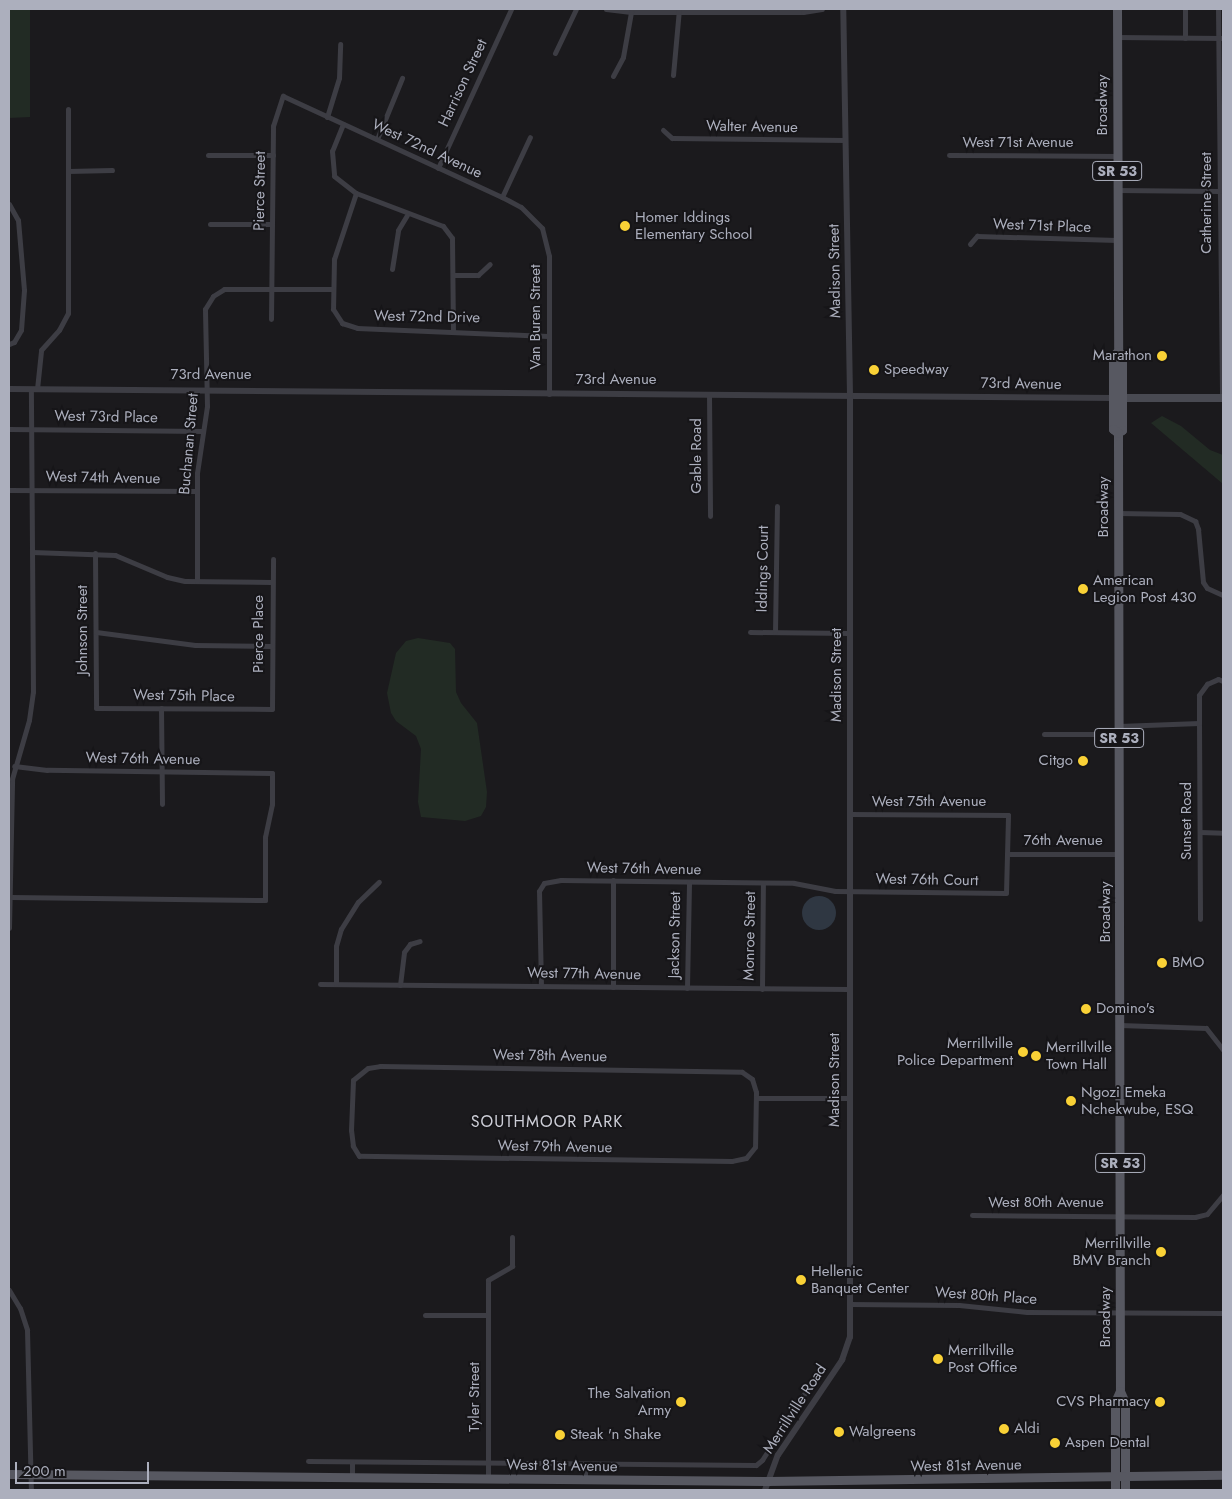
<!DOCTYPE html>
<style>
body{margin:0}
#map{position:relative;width:1232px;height:1499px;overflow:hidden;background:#1b1a1d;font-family:Jost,sans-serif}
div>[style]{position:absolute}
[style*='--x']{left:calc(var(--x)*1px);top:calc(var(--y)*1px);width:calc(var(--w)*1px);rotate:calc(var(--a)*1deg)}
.green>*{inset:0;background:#222b24}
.water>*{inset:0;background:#2f3742}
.round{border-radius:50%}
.minor>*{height:5px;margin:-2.5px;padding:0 2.5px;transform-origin:2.5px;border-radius:2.5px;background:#3d3d44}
.tertiary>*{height:6px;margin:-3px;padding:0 3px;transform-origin:3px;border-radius:3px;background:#3d3d44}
.secondary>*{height:8px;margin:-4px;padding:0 4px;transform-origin:4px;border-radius:4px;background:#494a52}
.primary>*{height:9px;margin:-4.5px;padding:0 4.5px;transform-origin:4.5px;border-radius:4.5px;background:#575861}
.dots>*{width:14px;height:14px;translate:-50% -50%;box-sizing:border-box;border:2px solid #161518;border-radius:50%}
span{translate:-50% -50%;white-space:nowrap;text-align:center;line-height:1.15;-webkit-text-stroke:4px #161518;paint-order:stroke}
.shield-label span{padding:1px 4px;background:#161518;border:1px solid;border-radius:4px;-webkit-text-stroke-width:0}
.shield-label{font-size:14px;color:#acafbd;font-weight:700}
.street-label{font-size:15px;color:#acafbd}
.poi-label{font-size:15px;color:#acafbd}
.left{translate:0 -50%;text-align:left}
.right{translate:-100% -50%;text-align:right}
.neighbourhood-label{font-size:16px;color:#cecfd8;letter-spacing:1px}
.frame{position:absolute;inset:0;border:10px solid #acafbd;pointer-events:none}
.scale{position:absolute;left:15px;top:1462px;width:134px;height:22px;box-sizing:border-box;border:2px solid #acafbd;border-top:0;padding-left:6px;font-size:15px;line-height:18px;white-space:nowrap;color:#acafbd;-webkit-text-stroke:4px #161518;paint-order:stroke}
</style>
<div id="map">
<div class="green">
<div style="clip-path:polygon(9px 9px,30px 9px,30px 117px,9px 118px)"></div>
<div style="clip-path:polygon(1162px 416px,1181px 426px,1210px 450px,1223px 455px,1223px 484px,1151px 423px)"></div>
<div style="clip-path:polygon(418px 638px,450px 643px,455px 649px,456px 692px,461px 703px,477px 723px,487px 792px,486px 807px,481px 816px,465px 821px,421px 817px,418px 802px,421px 749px,416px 736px,396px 721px,391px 713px,387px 693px,396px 653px,406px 641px)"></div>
</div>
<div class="water">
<div class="round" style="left:802px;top:896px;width:34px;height:34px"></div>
</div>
<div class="minor">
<div style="--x:606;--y:9;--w:25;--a:7"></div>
<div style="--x:631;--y:12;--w:172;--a:0"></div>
<div style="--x:803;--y:12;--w:19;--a:-9"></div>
<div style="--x:1218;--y:9;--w:389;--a:89.4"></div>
<div style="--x:1117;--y:37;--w:106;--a:0.5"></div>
<div style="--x:1185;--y:38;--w:29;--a:-90"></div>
<div style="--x:555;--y:53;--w:49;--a:-64.5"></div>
<div style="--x:673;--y:75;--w:66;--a:-84.8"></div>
<div style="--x:613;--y:76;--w:21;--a:-62"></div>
<div style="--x:623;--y:57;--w:46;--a:-79.9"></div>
<div style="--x:327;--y:117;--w:41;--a:-72.9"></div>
<div style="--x:339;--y:78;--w:34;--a:-88"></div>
<div style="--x:343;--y:124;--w:29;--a:112"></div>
<div style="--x:332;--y:151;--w:25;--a:85"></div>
<div style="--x:334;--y:176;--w:28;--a:38"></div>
<div style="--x:356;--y:193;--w:93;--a:20.8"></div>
<div style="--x:443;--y:226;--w:15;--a:53"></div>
<div style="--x:452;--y:238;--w:93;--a:89.4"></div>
<div style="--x:663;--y:130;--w:12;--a:42"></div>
<div style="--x:672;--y:138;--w:173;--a:0.7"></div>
<div style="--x:377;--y:139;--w:66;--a:-67.7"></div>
<div style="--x:208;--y:155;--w:65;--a:0"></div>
<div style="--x:949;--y:155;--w:168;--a:0.3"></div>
<div style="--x:438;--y:168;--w:175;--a:-65.3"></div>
<div style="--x:68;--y:171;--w:44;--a:-1.3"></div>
<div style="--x:1117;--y:190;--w:103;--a:0.6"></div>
<div style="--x:356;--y:193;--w:70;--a:108.4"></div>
<div style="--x:334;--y:259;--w:50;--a:91.1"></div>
<div style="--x:333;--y:309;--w:17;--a:57"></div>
<div style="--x:342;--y:323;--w:16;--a:18"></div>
<div style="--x:357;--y:328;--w:191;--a:2.4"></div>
<div style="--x:502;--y:197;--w:66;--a:-65"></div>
<div style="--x:9;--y:204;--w:18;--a:61"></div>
<div style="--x:18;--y:220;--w:70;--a:85.1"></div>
<div style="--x:24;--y:290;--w:40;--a:94.3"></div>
<div style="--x:21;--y:330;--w:14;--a:120"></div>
<div style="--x:14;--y:342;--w:5;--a:158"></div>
<div style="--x:210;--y:224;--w:62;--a:0"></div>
<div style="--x:970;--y:244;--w:11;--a:-49"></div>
<div style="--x:977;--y:236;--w:140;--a:1.6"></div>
<div style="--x:392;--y:269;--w:39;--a:-81"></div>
<div style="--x:398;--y:230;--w:17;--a:-59"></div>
<div style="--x:453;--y:275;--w:25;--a:0"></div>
<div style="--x:478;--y:275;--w:16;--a:-43"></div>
<div style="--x:271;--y:319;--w:193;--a:-89.4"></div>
<div style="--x:273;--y:126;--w:32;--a:-72"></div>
<div style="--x:283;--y:96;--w:241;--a:24.8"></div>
<div style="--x:502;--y:197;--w:21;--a:28"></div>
<div style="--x:521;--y:207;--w:30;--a:45"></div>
<div style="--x:542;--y:228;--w:29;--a:76"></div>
<div style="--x:549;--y:256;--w:138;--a:90"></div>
<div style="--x:37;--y:389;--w:39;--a:-84"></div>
<div style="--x:41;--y:350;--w:27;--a:-48"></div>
<div style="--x:59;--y:330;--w:19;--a:-62"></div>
<div style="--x:68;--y:313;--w:204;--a:-90"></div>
<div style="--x:709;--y:395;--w:121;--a:89.5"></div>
<div style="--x:9;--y:429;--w:194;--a:0.6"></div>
<div style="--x:9;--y:490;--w:188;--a:0.3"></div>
<div style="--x:1118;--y:513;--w:62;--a:0.9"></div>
<div style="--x:1180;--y:514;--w:17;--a:25"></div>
<div style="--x:1195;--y:521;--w:9;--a:69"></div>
<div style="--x:1198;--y:529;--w:53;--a:84.6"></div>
<div style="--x:1203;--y:582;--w:7;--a:56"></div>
<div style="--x:1207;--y:588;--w:17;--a:24"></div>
<div style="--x:32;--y:552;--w:83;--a:2.1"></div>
<div style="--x:115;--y:555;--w:56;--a:22.9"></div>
<div style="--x:167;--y:577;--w:18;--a:13"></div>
<div style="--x:185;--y:581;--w:86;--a:0.7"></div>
<div style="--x:95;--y:553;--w:155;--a:89.6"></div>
<div style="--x:96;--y:708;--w:176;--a:0.3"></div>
<div style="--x:272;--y:709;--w:150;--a:-89.6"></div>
<div style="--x:197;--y:581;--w:108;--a:-90"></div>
<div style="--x:197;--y:473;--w:68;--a:-81.5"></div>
<div style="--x:207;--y:406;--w:97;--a:-91.2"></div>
<div style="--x:205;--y:309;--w:15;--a:-58"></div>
<div style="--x:213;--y:296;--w:13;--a:-32"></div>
<div style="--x:224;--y:289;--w:108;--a:0"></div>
<div style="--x:96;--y:632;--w:100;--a:7.5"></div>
<div style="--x:195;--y:645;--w:77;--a:0.7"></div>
<div style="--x:750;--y:632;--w:99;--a:0.6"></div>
<div style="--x:775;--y:632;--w:126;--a:-89.1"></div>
<div style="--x:161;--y:708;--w:96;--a:89.4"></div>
<div style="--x:1199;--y:723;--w:196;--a:89.7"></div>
<div style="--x:1119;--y:726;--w:80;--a:-2.1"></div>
<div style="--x:1199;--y:723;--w:28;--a:-90"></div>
<div style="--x:1199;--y:695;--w:14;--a:-54"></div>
<div style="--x:1207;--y:684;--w:12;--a:-24"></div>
<div style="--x:1218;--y:679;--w:5;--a:22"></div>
<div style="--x:1044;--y:734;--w:75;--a:0"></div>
<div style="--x:1200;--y:832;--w:23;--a:2"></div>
<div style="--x:1007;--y:854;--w:112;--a:0"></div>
<div style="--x:613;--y:880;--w:107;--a:90"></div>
<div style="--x:11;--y:897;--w:254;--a:0.7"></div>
<div style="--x:265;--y:900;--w:63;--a:-90"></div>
<div style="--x:265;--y:837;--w:34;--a:-78"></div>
<div style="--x:272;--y:804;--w:31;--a:-90"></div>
<div style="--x:272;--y:773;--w:225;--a:-179.2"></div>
<div style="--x:47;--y:770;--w:33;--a:-173"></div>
<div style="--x:9;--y:928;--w:149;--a:-88.8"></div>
<div style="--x:12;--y:779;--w:61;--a:-73.9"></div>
<div style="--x:29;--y:720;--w:28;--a:-82"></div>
<div style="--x:33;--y:692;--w:303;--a:-90.4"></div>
<div style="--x:320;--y:984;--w:528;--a:0.54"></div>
<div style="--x:336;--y:984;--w:38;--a:-90"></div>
<div style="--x:336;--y:946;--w:18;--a:-74"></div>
<div style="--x:341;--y:929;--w:32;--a:-58"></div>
<div style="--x:358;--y:902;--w:29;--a:-44"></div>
<div style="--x:400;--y:985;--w:33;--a:-83"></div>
<div style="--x:404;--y:952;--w:10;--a:-53"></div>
<div style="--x:410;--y:944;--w:10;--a:-17"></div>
<div style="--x:541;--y:986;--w:95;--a:-91.2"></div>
<div style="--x:539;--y:891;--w:9;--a:-58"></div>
<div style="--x:544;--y:883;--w:17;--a:-10"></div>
<div style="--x:561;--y:880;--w:233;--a:0.7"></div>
<div style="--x:794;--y:883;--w:42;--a:11"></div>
<div style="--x:835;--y:891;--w:171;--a:0.7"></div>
<div style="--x:1006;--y:893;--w:78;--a:-88.5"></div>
<div style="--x:1008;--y:815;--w:158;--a:-179.6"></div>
<div style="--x:687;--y:988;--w:106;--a:-88.9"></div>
<div style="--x:762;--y:989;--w:106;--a:-89.5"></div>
<div style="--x:1120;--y:1025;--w:86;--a:2"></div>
<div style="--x:1206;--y:1028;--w:28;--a:52"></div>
<div style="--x:380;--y:1066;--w:362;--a:0.9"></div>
<div style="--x:742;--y:1072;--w:12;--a:35"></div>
<div style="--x:752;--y:1079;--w:14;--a:73"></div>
<div style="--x:756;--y:1092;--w:55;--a:91"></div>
<div style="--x:755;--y:1147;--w:14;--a:129"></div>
<div style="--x:746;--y:1158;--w:14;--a:168"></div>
<div style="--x:732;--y:1161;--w:373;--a:-179.2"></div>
<div style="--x:359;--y:1156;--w:12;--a:-121"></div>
<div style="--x:353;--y:1146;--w:16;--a:-97"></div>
<div style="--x:351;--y:1130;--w:50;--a:-87.7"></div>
<div style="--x:353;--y:1080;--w:19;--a:-39"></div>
<div style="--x:368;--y:1068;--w:12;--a:-9"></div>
<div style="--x:756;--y:1098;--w:92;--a:0"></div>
<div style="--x:972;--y:1215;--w:223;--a:0.5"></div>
<div style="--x:1195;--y:1217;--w:12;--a:-14"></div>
<div style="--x:1207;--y:1214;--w:25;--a:-50"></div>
<div style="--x:9;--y:1290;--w:21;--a:59"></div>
<div style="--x:20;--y:1308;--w:23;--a:72"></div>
<div style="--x:27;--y:1330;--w:160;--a:88.6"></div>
<div style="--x:850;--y:1304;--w:109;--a:0.5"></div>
<div style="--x:959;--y:1305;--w:68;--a:5.9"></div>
<div style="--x:1027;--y:1312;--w:196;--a:0.3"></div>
<div style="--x:425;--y:1315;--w:63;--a:0"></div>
<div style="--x:308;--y:1461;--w:448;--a:0.5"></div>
<div style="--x:756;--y:1465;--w:8;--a:-40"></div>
<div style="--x:762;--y:1460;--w:82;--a:-57.5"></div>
<div style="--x:352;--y:1462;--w:16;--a:90"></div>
<div style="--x:488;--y:1479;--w:199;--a:-90"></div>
<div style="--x:488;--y:1280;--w:28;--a:-30"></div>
<div style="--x:512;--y:1266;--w:29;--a:-90"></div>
<div style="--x:585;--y:1480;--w:16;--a:-90"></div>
</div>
<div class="tertiary">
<div style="--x:9;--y:389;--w:1106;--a:0.47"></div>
<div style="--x:765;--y:1490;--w:37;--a:-70"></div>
<div style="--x:778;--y:1455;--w:115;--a:-56"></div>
<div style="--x:842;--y:1360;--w:24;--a:-71"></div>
<div style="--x:850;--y:1337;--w:942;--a:-90"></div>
<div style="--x:850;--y:395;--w:386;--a:-91"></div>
</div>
<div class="secondary">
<div style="--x:1122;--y:398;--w:101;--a:0"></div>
</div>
<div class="primary">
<div style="--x:1117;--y:9;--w:342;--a:89.8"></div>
<div style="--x:1118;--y:351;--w:6;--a:45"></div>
<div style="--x:1122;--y:355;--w:75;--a:90"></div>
<div style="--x:1122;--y:430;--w:5;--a:143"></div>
<div style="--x:1118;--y:433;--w:11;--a:90"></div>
<div style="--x:1118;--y:444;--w:947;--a:89.88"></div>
<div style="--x:1120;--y:1391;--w:12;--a:66"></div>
<div style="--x:1125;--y:1402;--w:88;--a:90"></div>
<div style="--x:1118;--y:351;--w:7;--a:135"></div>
<div style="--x:1113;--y:356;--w:73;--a:90"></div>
<div style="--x:1113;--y:429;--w:6;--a:39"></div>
<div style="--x:9;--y:1474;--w:759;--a:0.53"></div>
<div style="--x:768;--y:1481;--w:455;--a:-0.8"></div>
<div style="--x:1115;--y:1490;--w:88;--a:-90"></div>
<div style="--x:1115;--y:1402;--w:12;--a:-66"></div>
</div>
<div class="dots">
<div style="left:625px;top:226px;background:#f9d136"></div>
<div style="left:1162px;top:356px;background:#f9d136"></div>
<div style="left:874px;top:370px;background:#f9d136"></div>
<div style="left:1083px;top:589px;background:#f9d136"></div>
<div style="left:1083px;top:761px;background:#f9d136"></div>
<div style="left:1162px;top:963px;background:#f9d136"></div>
<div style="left:1086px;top:1009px;background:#f9d136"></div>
<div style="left:1023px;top:1052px;background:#f9d136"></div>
<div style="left:1036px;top:1056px;background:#f9d136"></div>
<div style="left:1071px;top:1101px;background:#f9d136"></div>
<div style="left:1161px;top:1252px;background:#f9d136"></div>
<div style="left:801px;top:1280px;background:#f9d136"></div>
<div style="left:938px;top:1359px;background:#f9d136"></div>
<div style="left:681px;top:1402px;background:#f9d136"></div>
<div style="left:1160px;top:1402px;background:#f9d136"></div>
<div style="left:1004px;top:1429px;background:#f9d136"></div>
<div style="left:839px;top:1432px;background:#f9d136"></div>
<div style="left:560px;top:1435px;background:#f9d136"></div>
<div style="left:1055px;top:1443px;background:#f9d136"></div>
</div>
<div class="shield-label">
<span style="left:1117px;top:171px">SR 53</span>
<span style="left:1119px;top:738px">SR 53</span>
<span style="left:1120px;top:1163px">SR 53</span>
</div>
<div class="street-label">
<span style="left:463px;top:83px;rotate:-65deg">Harrison Street</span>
<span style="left:1103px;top:105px;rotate:-90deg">Broadway</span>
<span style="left:752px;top:127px;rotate:1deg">Walter Avenue</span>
<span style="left:1018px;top:143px">West 71st Avenue</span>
<span style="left:427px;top:149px;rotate:25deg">West 72nd Avenue</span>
<span style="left:260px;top:191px;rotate:-89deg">Pierce Street</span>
<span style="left:1207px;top:203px;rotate:-90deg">Catherine Street</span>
<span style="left:1042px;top:226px;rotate:2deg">West 71st Place</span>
<span style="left:835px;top:271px;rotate:-91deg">Madison Street</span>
<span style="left:427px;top:317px;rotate:1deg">West 72nd Drive</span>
<span style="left:536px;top:317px;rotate:-90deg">Van Buren Street</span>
<span style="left:211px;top:375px">73rd Avenue</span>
<span style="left:616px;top:380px">73rd Avenue</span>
<span style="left:1021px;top:384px;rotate:1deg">73rd Avenue</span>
<span style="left:106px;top:417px;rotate:1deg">West 73rd Place</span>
<span style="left:189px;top:444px;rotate:-85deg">Buchanan Street</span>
<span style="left:697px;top:456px;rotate:-90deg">Gable Road</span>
<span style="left:103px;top:478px;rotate:1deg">West 74th Avenue</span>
<span style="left:1104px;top:507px;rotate:-90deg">Broadway</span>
<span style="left:763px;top:569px;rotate:-89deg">Iddings Court</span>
<span style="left:83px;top:630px;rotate:-90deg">Johnson Street</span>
<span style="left:259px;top:634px;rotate:-90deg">Pierce Place</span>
<span style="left:837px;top:675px;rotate:-90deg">Madison Street</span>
<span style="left:184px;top:696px;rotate:1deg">West 75th Place</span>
<span style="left:143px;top:759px;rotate:1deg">West 76th Avenue</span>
<span style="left:929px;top:802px">West 75th Avenue</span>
<span style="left:1187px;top:821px;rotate:-90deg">Sunset Road</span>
<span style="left:1063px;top:841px">76th Avenue</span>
<span style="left:644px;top:869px;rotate:1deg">West 76th Avenue</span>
<span style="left:927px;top:880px;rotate:1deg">West 76th Court</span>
<span style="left:1106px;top:912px;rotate:-90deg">Broadway</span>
<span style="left:675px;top:935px;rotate:-89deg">Jackson Street</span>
<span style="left:750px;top:936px;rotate:-89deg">Monroe Street</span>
<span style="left:584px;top:974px;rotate:1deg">West 77th Avenue</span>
<span style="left:550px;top:1056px;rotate:1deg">West 78th Avenue</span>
<span style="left:835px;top:1080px;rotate:-90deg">Madison Street</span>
<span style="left:555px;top:1147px;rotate:1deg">West 79th Avenue</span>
<span style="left:1046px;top:1203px">West 80th Avenue</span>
<span style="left:986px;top:1296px;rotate:4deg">West 80th Place</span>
<span style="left:1106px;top:1317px;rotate:-90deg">Broadway</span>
<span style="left:475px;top:1397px;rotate:-90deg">Tyler Street</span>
<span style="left:795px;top:1409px;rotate:-57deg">Merrillville Road</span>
<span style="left:562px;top:1466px;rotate:1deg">West 81st Avenue</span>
<span style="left:966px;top:1466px;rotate:-1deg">West 81st Avenue</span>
</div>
<div class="poi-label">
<span class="left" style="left:635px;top:226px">Homer Iddings<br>Elementary School</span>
<span class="right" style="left:1152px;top:356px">Marathon</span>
<span class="left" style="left:884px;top:370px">Speedway</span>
<span class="left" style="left:1093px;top:589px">American<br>Legion Post 430</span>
<span class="right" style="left:1073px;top:761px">Citgo</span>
<span class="left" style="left:1172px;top:963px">BMO</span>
<span class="left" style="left:1096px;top:1009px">Domino's</span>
<span class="right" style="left:1013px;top:1052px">Merrillville<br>Police Department</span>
<span class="left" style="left:1046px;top:1056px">Merrillville<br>Town Hall</span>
<span class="left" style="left:1081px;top:1101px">Ngozi Emeka<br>Nchekwube, ESQ</span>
<span class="right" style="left:1151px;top:1252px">Merrillville<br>BMV Branch</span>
<span class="left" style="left:811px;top:1280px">Hellenic<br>Banquet Center</span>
<span class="left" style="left:948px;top:1359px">Merrillville<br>Post Office</span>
<span class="right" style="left:671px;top:1402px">The Salvation<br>Army</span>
<span class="right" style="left:1150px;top:1402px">CVS Pharmacy</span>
<span class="left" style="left:1014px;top:1429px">Aldi</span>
<span class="left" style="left:849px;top:1432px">Walgreens</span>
<span class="left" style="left:570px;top:1435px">Steak 'n Shake</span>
<span class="left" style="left:1065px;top:1443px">Aspen Dental</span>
</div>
<div class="neighbourhood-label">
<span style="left:547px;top:1122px">SOUTHMOOR PARK</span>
</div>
<div class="frame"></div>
<div class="scale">200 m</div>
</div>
